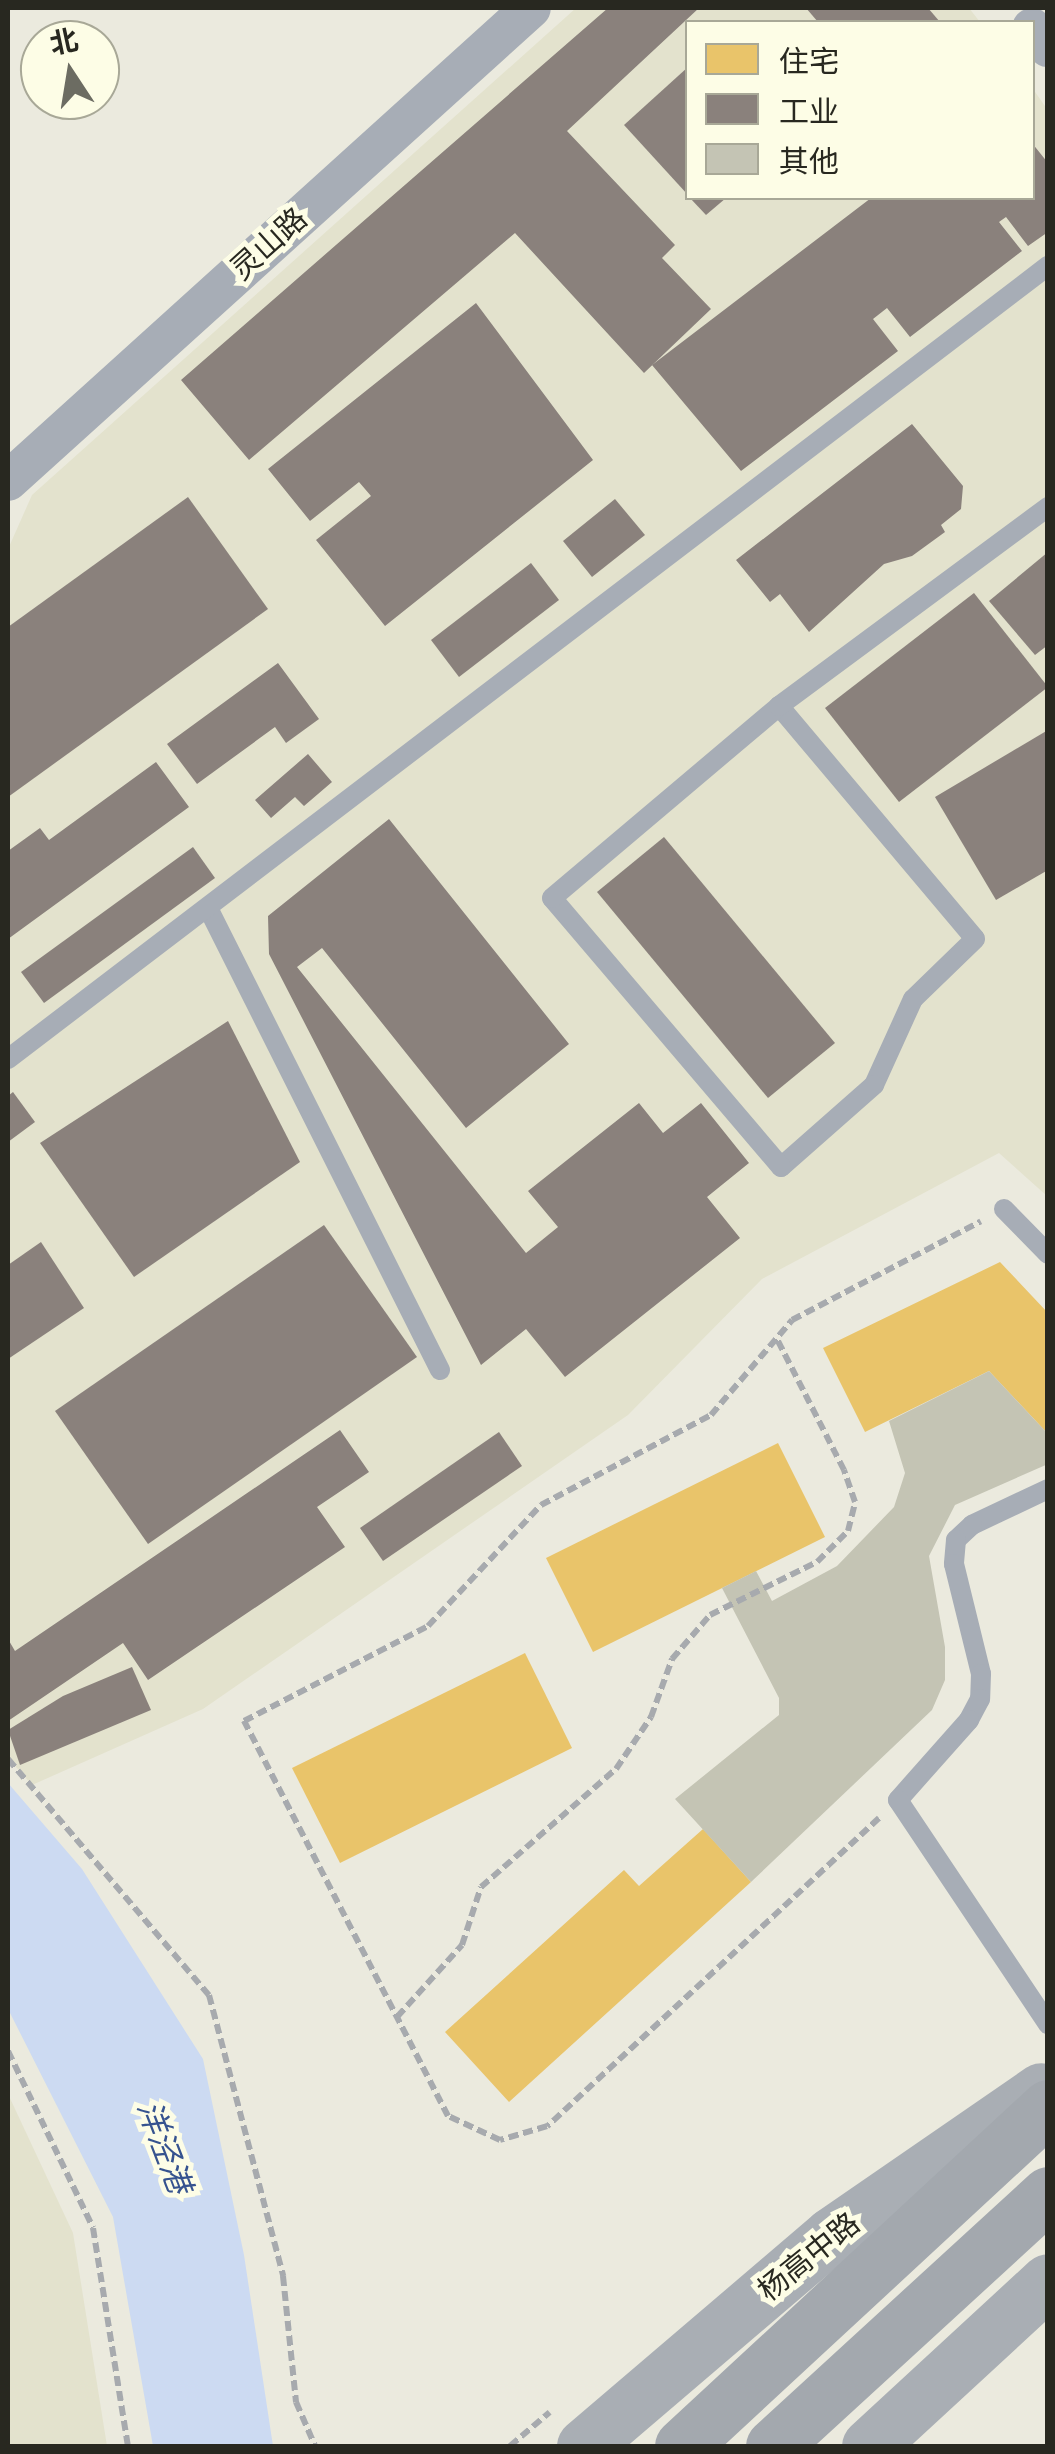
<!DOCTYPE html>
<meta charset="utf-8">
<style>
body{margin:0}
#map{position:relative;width:1055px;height:2454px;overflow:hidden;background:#ebeade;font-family:"DejaVu Sans","Noto Sans SC",sans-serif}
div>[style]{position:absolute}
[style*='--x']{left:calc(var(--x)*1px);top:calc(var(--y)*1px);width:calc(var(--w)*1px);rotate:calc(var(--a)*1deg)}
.built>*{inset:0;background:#e3e2cd}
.water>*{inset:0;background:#ccdaf2}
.homes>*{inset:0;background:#e9c46a}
.industry>*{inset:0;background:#8a817c}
.building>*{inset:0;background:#c4c4b4}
.path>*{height:6px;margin-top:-3px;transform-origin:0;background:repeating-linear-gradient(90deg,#a7aaae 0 10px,transparent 0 15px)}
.lane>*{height:20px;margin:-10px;padding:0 10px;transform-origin:10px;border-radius:10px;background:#a7adb6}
.street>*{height:40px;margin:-20px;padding:0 20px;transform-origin:20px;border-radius:20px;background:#a7adb6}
.primary>*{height:55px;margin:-27.5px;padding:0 27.5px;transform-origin:27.5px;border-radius:27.5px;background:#a9aeb4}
.highway>*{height:55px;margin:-27.5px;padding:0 27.5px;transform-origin:27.5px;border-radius:27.5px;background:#a3a8ae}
span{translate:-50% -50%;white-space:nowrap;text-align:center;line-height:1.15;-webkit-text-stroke:10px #fdfde6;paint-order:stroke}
.street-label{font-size:30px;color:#282820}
.water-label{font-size:32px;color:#36538f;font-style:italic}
.frame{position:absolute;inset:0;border:10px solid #282820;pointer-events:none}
.legend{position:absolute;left:685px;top:20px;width:350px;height:180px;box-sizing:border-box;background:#fdfde6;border:2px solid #a8a897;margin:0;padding:12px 18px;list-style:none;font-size:30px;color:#282820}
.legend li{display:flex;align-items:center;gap:20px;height:50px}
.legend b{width:50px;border:2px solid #a8a897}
.north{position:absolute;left:20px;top:20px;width:100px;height:100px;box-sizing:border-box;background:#fdfde6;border:2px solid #a8a897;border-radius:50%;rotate:348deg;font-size:28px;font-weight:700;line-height:40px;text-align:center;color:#282820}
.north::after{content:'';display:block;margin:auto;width:35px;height:45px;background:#6c6c62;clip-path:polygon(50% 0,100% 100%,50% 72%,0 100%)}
</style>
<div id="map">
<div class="built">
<div style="clip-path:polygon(576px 8px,969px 8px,980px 22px,688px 22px,688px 198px,1032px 198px,1033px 89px,1047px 109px,1047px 1196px,999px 1153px,762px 1279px,628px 1415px,203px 1709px,32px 1785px,8px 1758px,8px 549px,32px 495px)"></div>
<div style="clip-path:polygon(8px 2094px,73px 2233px,107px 2446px,8px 2446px)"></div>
</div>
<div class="water">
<div style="clip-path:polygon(8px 1783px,82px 1869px,203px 2059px,244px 2255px,273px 2446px,153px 2446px,113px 2217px,8px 2009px)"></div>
</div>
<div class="homes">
<div style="clip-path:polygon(1000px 1262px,1048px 1313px,1048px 1434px,989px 1371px,865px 1432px,823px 1348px)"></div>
<div style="clip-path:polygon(778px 1443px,825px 1537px,593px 1652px,546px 1558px)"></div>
<div style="clip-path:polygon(525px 1653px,572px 1748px,340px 1863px,292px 1768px)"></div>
<div style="clip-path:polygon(703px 1829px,751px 1882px,509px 2102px,445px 2032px,624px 1870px,639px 1886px)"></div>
</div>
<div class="industry">
<div style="clip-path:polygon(608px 8px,699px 8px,567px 131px,675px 245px,662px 258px,711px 309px,644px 373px,515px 233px,249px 460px,181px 380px)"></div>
<div style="clip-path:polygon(806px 8px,928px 8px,940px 22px,818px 22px)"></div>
<div style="clip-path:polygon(688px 67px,688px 195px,624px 125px)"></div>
<div style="clip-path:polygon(1032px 143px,1048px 163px,1048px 232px,1028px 246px,1006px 217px,999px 222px,1022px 251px,910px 337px,887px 308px,873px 319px,898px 351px,741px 471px,652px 365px,871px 198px,1032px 198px)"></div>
<div style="clip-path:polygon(690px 198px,726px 198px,706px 215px)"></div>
<div style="clip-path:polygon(476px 303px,593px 460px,385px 626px,316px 540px,371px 496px,359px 482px,310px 521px,268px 469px)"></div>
<div style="clip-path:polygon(912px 424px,963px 486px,961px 509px,941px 525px,945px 532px,912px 556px,884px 564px,809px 632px,780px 594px,770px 602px,736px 560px)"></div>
<div style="clip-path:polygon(188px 497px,268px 609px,8px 797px,8px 627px)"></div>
<div style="clip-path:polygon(615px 499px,645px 535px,592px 577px,563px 541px)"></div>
<div style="clip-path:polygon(1048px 552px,1048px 645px,1035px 655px,989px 601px)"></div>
<div style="clip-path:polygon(531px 563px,559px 600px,459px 677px,431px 640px)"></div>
<div style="clip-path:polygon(974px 593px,1048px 687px,899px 802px,825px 708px)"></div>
<div style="clip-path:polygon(278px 663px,319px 719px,286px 743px,275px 727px,197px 784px,167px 744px)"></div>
<div style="clip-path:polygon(1048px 730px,1048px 870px,996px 900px,935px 797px)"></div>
<div style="clip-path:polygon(308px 754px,332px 782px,304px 806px,295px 797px,271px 818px,255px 800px)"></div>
<div style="clip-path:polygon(156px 762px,189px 807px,8px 939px,8px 851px,40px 828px,49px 840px)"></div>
<div style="clip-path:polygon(389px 819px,569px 1044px,466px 1128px,322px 948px,297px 967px,526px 1253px,558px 1227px,528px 1191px,639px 1103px,663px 1133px,701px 1103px,749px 1163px,707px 1197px,740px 1238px,565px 1377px,526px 1329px,481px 1365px,269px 954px,268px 916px)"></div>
<div style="clip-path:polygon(664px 837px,835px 1043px,768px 1098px,597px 892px)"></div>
<div style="clip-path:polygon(193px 847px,215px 878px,44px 1003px,21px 972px)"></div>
<div style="clip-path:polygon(228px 1021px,300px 1162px,134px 1277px,40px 1143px)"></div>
<div style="clip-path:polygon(13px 1092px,35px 1122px,8px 1142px,8px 1096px)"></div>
<div style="clip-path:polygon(324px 1225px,417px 1357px,148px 1544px,55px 1411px)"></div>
<div style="clip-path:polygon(41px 1242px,84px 1308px,8px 1359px,8px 1265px)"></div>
<div style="clip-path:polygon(340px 1430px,369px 1472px,317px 1507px,345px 1547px,148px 1680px,123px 1643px,8px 1721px,8px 1639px,15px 1651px)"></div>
<div style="clip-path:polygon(499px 1432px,522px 1466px,383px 1561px,360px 1528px)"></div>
<div style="clip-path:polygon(132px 1667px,151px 1710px,20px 1765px,8px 1730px,63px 1696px)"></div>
</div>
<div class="building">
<div style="clip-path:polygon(989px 1371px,1048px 1434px,1048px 1464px,955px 1505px,929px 1556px,945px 1647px,945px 1680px,932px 1710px,751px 1882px,675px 1799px,779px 1715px,779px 1698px,722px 1588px,756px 1571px,772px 1601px,837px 1566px,894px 1507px,905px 1473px,889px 1421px)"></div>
</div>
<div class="path">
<div style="--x:8;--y:1759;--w:310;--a:49.6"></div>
<div style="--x:209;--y:1995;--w:291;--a:75.2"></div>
<div style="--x:283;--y:2276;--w:127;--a:84.1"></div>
<div style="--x:296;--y:2402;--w:48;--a:66.6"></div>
<div style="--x:879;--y:1818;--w:453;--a:137.1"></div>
<div style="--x:547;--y:2126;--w:49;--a:163.4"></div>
<div style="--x:500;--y:2140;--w:57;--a:-155.2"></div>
<div style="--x:448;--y:2116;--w:445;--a:-117.3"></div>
<div style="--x:244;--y:1721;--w:207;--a:-27.3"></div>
<div style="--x:428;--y:1626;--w:166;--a:-47"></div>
<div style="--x:541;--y:1505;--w:192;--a:-27.9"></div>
<div style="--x:711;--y:1415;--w:125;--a:-49.5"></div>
<div style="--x:792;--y:1320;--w:213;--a:-27.6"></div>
<div style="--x:397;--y:2017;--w:97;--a:-47.9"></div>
<div style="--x:462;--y:1945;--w:61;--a:-71.9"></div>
<div style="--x:481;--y:1887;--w:179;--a:-41.2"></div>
<div style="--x:616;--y:1769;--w:63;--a:-56.1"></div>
<div style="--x:651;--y:1717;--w:62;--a:-70.1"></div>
<div style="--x:672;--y:1659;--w:58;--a:-49.2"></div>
<div style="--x:710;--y:1615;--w:119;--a:-26.4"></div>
<div style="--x:817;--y:1562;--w:44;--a:-45"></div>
<div style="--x:848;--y:1531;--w:30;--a:-76"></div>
<div style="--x:855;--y:1502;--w:34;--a:-109"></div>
<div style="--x:844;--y:1470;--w:149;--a:-117.1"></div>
<div style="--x:8;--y:2051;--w:196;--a:64.3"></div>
<div style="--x:93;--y:2228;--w:221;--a:80.9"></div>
<div style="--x:510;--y:2446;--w:52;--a:-40.4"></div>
</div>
<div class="lane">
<div style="--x:779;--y:706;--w:304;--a:49.9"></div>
<div style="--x:975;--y:939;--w:86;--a:135.9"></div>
<div style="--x:913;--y:999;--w:94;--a:114.4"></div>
<div style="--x:874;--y:1085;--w:124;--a:138.6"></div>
<div style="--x:781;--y:1167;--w:353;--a:-130.4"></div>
<div style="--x:552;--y:898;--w:297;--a:-40.2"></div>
<div style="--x:779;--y:706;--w:335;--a:-36.5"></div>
<div style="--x:208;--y:908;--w:517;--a:63.34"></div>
<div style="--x:8;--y:1059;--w:1308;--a:-37.33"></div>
<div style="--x:1004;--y:1209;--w:63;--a:45.6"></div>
<div style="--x:1048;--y:1489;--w:84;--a:154.7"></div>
<div style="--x:972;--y:1525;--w:22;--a:137"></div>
<div style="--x:956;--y:1540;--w:24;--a:95"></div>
<div style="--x:954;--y:1564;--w:113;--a:76.2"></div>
<div style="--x:981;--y:1674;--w:25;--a:92"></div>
<div style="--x:980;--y:1699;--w:24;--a:118"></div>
<div style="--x:969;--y:1720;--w:107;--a:131.6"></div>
<div style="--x:898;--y:1800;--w:270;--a:56.2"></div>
</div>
<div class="street">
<div style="--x:1032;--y:28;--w:25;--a:50"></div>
<div style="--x:8;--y:481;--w:705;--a:-42.13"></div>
</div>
<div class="primary">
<div style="--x:584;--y:2446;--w:325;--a:-40.5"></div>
<div style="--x:831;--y:2235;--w:255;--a:-34.6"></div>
<div style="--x:869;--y:2446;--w:243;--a:-42.7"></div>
</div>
<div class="highway">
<div style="--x:682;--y:2446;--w:499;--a:-42.8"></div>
<div style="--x:773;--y:2446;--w:373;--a:-42.5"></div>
</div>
<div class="street-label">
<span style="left:269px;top:244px;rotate:-42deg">灵山路</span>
<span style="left:809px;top:2257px;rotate:-39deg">杨高中路</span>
</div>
<div class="water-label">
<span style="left:164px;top:2147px;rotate:69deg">洋泾港</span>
</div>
<div class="frame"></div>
<ul class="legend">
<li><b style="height:28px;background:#e9c46a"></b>住宅</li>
<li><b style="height:28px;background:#8a817c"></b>工业</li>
<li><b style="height:28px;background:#c4c4b4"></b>其他</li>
</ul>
<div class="north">北</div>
</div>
